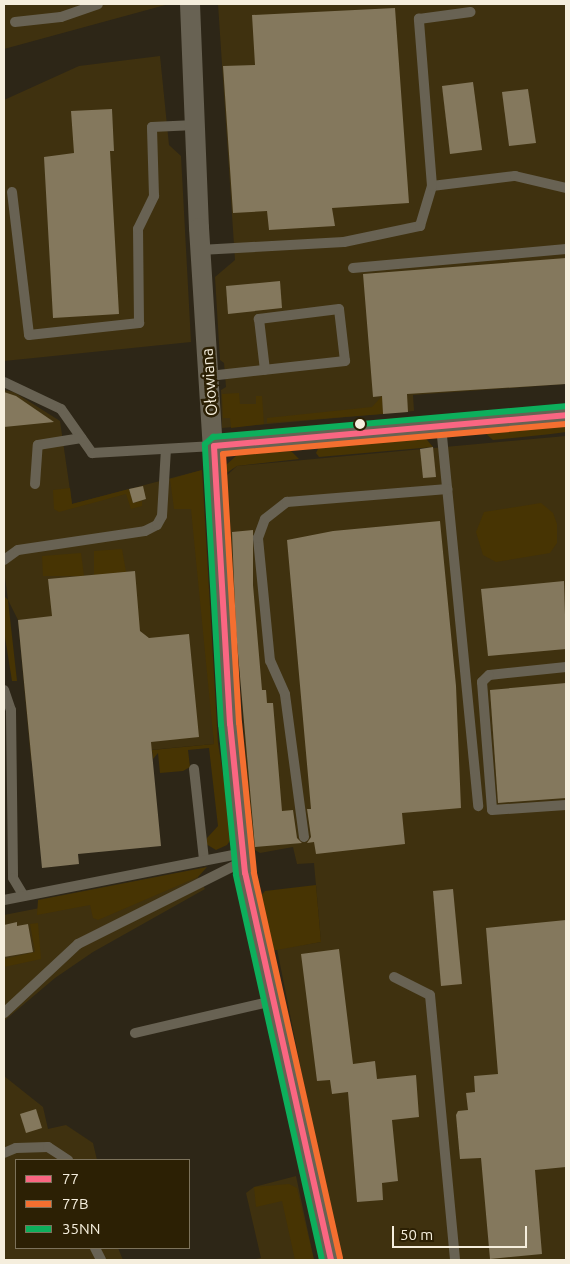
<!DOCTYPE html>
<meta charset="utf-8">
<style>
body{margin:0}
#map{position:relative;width:570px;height:1264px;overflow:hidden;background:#2d2617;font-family:Ubuntu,sans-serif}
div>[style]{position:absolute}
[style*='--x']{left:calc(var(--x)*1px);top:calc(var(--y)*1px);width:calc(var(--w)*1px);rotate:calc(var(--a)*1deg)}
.built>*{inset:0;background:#3f310f}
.green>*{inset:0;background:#473403}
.building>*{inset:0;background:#84785d}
.service>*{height:10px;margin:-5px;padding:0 5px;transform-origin:5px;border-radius:5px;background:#686253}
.minor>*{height:20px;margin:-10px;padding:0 10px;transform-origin:10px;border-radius:10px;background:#686253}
.bus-1>*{height:6px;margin:-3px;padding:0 3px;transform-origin:3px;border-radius:3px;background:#fa6682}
.bus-2>*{height:6px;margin:-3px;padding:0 3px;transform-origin:3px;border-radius:3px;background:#f46f30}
.bus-3>*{height:6px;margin:-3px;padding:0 3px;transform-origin:3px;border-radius:3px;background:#0daf5c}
.dots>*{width:14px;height:14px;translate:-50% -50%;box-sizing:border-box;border:2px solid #2c2004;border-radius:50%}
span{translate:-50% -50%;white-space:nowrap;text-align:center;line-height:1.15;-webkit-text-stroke:5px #2c2004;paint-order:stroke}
.street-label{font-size:16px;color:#f5eedd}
.frame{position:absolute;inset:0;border:5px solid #f5eedd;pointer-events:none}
.legend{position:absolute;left:15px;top:1159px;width:175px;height:90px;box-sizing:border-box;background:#2c2004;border:1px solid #7c725b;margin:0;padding:6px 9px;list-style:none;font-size:15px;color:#f5eedd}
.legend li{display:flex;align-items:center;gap:10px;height:25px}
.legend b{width:25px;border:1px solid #7c725b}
.scale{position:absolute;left:392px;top:1226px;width:135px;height:22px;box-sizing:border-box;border:2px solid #f5eedd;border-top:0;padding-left:6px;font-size:15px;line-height:18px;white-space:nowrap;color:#f5eedd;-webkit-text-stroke:4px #2c2004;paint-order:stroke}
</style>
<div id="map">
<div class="built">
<div style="clip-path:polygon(4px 4px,169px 4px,4px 49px)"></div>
<div style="clip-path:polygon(218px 4px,566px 4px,566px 384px,413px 395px,414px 411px,222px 428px,221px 390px,226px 387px,224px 363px,220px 360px,215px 277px,235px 260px)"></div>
<div style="clip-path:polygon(160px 56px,169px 145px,181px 156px,191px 342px,4px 361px,4px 100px,79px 66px)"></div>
<div style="clip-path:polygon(4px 390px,14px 392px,60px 421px,72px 504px,202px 470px,214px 744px,31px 761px,18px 620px,8px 600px,4px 570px)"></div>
<div style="clip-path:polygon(566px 436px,566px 1260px,339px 1260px,277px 949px,321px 942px,314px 863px,297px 864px,293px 847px,260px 853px,253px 849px,225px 477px,237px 466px)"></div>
<div style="clip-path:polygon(198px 877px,205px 889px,93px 952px,55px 978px,4px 1021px,4px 915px)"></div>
<div style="clip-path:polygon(4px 1076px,43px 1107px,48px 1129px,66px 1125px,93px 1143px,97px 1160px,16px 1160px,16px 1248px,118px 1248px,123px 1260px,4px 1260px)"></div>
<div style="clip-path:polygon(296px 1176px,314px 1260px,249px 1260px,261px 1258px,246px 1193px,254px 1187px)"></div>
</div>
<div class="green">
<div style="clip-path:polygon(239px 393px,240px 404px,256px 404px,256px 396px,262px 396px,264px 424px,231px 428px,230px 418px,223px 418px,222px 394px)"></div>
<div style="clip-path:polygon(382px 396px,383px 414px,267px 423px,267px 418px,372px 407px)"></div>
<div style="clip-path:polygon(566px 424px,566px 432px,551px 434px,493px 440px,485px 433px)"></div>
<div style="clip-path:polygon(422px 434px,433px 447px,319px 457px,316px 453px,319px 447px)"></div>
<div style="clip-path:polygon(291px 451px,299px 459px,237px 466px,222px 476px,225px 466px,237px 455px)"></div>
<div style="clip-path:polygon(202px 470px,218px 743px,233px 836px,227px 845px,216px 850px,206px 844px,207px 838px,218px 826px,209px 748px,188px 750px,190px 767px,183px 771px,160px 773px,158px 753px,153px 759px,152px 750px,214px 744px,191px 509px,174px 509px,170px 479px)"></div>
<div style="clip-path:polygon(70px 488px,72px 504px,129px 489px,133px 503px,142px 501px,142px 506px,131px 509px,126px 494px,59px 512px,54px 509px,53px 490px)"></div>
<div style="clip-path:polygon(541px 503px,553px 513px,557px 524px,557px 543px,550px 553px,496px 562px,483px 555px,476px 532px,484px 512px)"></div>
<div style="clip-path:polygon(122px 549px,126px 572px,94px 575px,94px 551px)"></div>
<div style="clip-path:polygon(81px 553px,84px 576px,43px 576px,42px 556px)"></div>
<div style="clip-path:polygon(4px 596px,8px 600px,17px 681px,12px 681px,4px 631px)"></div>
<div style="clip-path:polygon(207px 867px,198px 877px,98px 920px,93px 918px,90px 905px,37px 915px,38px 900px)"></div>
<div style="clip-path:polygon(316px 885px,321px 942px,271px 951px,259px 898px,265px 891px)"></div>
<div style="clip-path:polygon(38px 923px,41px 959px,4px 967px,4px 959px,35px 952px,30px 924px)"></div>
<div style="clip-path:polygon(289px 1184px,297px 1188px,314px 1260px,295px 1260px,282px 1201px,256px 1207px,254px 1187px)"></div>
</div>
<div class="building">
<div style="clip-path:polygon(395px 8px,409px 203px,332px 208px,335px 226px,269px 230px,267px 211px,233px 213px,223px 66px,255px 65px,252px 15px)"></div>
<div style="clip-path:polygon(473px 82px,482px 150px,450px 154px,442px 86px)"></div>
<div style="clip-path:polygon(528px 89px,536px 143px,509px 146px,502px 92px)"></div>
<div style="clip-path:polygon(112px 109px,114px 151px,110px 151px,119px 314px,53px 318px,44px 157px,74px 153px,71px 111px)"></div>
<div style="clip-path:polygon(566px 258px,566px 384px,407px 394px,408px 412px,383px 414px,382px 396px,373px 397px,363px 274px)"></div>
<div style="clip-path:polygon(280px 281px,282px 308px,228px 314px,226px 286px)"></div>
<div style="clip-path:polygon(4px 392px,16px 396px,54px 422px,4px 427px)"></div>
<div style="clip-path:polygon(433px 447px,436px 477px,423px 478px,420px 449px)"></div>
<div style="clip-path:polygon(143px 486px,146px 499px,133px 503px,129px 489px)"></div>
<div style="clip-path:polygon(440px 521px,456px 686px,461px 808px,402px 813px,405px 844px,316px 854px,314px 842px,307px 843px,311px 837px,307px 809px,311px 809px,287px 540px,333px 531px)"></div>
<div style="clip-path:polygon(253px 530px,253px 585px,262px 690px,266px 690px,267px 703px,273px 703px,282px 811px,293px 810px,297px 838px,302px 843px,255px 847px,236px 631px,232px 532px)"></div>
<div style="clip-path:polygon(135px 571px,140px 631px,149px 638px,189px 634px,199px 737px,151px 742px,161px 846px,78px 854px,79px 864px,42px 868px,18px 620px,52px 616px,48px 579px)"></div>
<div style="clip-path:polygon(564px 581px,566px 649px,488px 656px,481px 589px)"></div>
<div style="clip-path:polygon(566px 683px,566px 798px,498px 803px,490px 690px)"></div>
<div style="clip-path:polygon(453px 889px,462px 984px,441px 986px,433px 891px)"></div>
<div style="clip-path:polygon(566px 920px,566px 1167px,535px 1170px,542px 1254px,490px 1259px,481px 1158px,460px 1159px,456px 1115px,458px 1111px,468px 1110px,466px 1093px,475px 1092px,474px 1076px,498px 1074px,486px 928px)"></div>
<div style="clip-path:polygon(17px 922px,17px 926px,28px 924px,33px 952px,4px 957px,4px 925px)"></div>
<div style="clip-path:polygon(339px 949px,353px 1064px,375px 1061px,377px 1079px,416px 1075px,419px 1117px,392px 1120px,398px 1181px,382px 1183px,383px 1200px,357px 1202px,348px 1092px,332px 1094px,330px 1080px,317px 1081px,301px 954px)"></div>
<div style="clip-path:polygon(36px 1109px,42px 1128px,26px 1133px,20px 1114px)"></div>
</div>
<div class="service">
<div style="--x:15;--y:22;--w:46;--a:-6.2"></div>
<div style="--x:61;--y:17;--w:39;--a:-19"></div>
<div style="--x:432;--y:186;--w:84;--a:-6.9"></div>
<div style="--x:515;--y:176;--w:52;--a:13.2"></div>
<div style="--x:12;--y:192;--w:144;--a:83.2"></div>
<div style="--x:29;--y:335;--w:111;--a:-6.2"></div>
<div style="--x:139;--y:323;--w:94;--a:-90.6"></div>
<div style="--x:138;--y:229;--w:37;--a:-64"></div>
<div style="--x:154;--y:196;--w:69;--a:-91.7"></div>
<div style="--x:152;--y:127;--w:43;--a:-2.7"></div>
<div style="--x:200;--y:250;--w:144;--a:-3.2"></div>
<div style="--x:344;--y:242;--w:78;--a:-11.9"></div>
<div style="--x:420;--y:226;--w:42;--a:-73.3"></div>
<div style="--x:432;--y:186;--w:168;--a:-94.5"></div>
<div style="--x:419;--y:19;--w:52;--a:-7.7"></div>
<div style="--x:353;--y:268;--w:214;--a:-5.1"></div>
<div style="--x:209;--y:376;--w:137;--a:-6.3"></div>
<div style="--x:345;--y:361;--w:52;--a:-96.6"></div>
<div style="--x:339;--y:309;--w:81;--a:172.9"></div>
<div style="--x:259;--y:319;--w:51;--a:83.3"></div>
<div style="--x:4;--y:382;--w:63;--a:25.3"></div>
<div style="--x:61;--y:409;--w:54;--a:54.8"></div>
<div style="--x:92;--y:453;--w:122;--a:-3.3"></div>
<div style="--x:441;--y:426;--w:382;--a:84.4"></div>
<div style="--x:35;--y:484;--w:39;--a:-86"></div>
<div style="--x:38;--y:445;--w:44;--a:-9.2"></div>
<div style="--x:4;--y:560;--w:17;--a:-36"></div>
<div style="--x:18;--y:550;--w:128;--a:-8.5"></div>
<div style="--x:145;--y:531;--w:13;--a:-27"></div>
<div style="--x:157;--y:525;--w:10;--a:-61"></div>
<div style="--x:162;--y:516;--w:67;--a:-86.6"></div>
<div style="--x:566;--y:667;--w:77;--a:174.1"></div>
<div style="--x:489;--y:675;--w:10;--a:135"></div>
<div style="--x:482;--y:682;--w:128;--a:85.5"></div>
<div style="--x:492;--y:810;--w:74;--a:-3.9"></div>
<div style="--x:4;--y:690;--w:21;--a:71"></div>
<div style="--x:11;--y:710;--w:168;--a:89.3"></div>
<div style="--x:13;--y:878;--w:21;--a:59"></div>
<div style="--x:194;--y:769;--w:92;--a:83.7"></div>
<div style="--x:304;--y:837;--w:144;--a:-97.6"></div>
<div style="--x:285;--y:694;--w:36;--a:-114"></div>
<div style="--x:270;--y:661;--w:124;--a:-95.6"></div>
<div style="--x:258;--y:538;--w:20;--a:-70"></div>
<div style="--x:265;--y:519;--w:28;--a:-38"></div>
<div style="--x:287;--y:502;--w:161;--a:-4.6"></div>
<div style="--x:4;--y:900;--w:244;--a:-11.1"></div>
<div style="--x:394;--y:977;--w:40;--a:26.6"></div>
<div style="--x:430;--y:995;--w:266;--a:84.6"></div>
<div style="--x:4;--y:1013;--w:101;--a:-43"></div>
<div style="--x:78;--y:944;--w:186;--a:-26.6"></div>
<div style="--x:135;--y:1033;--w:142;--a:-13.1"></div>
<div style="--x:4;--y:1153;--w:13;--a:-23"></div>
<div style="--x:16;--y:1148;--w:32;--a:-2"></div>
<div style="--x:48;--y:1147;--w:24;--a:33"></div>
<div style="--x:95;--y:1248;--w:13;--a:63"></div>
</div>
<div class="minor">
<div style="--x:190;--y:4;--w:224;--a:87.7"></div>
<div style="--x:199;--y:228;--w:497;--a:86.4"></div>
<div style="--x:230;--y:724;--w:150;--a:84.3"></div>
<div style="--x:245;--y:873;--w:396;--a:77.5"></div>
<div style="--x:214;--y:446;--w:353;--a:-5"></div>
</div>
<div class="bus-1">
<div style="--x:331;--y:1260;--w:396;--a:-102.5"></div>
<div style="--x:245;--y:873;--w:150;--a:-95.7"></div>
<div style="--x:230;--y:724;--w:278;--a:-93.3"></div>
<div style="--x:214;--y:446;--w:353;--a:-5"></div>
</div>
<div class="bus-2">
<div style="--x:340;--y:1258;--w:395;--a:-102.6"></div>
<div style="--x:254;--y:872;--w:150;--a:-95.7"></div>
<div style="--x:239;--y:723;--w:269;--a:-93.4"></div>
<div style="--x:223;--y:454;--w:344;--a:-5"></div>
</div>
<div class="bus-3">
<div style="--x:322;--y:1260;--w:395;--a:-102.6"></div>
<div style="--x:236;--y:874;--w:150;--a:-95.7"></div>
<div style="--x:221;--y:725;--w:281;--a:-93.3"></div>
<div style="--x:205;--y:444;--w:11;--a:-41"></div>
<div style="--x:213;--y:437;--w:353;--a:-5"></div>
</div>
<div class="dots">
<div style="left:360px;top:424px;background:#f5eedd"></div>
</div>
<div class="street-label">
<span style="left:209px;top:382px;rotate:-94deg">Ołowiana</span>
</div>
<div class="frame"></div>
<ul class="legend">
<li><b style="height:6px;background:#fa6682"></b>77</li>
<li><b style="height:6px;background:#f46f30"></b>77B</li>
<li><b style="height:6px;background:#0daf5c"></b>35NN</li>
</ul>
<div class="scale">50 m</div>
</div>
